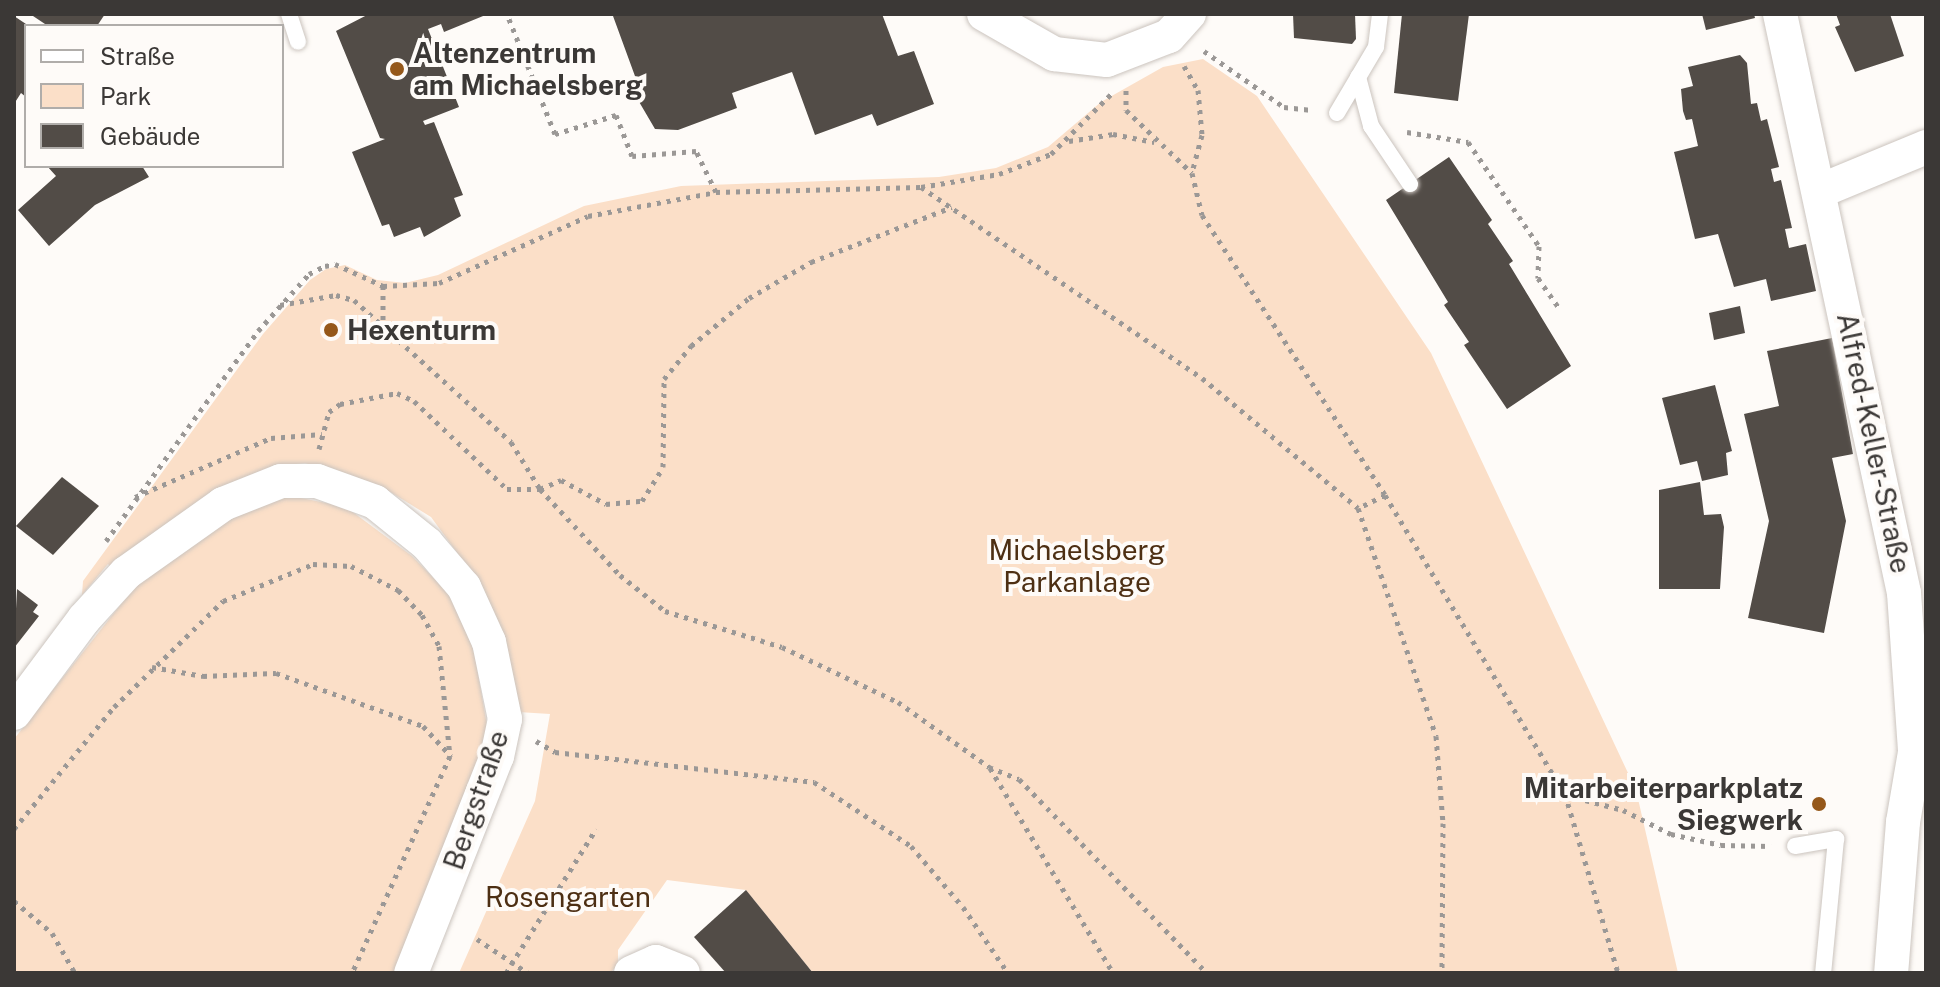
<!DOCTYPE html>
<meta charset="utf-8">
<style>
body{margin:0}
#map{position:relative;width:1940px;height:987px;overflow:hidden;background:#fefbf8;font-family:"Public Sans",sans-serif}
div>[style]{position:absolute}
[style*='--x']{left:calc(var(--x)*1px);top:calc(var(--y)*1px);width:calc(var(--w)*1px);rotate:calc(var(--a)*1deg)}
.green>*{inset:0;background:#fbdfc8}
.building>*{inset:0;background:#524c47}
.path>*{height:5px;margin-top:-2.5px;transform-origin:0;background:repeating-linear-gradient(90deg,#9b9896 0 4px,transparent 0 10px)}
.roads{filter:drop-shadow(0 0 2px #cbc4be) drop-shadow(0 0 2px #cbc4be)}
.lane>*{height:16px;margin:-8px;padding:0 8px;transform-origin:8px;border-radius:8px;background:#fff}
.street>*{height:34px;margin:-17px;padding:0 17px;transform-origin:17px;border-radius:17px;background:#fff}
.dots>*{width:22px;height:22px;translate:-50% -50%;box-sizing:border-box;border:4px solid #fefbf8;border-radius:50%}
span{translate:-50% -50%;white-space:nowrap;text-align:center;line-height:1.15;-webkit-text-stroke:8px #fefbf8;paint-order:stroke}
.poi-label{font-size:28px;color:#3b3836;font-weight:700}
.left{translate:0 -50%;text-align:left}
.right{translate:-100% -50%;text-align:right}
.street-label{font-size:28px;color:#3b3836}
.park-label{font-size:28px;color:#4d2f13}
.frame{position:absolute;inset:0;border:16px solid #3b3836;pointer-events:none}
.legend{position:absolute;left:24px;top:24px;width:260px;height:144px;box-sizing:border-box;background:#fefbf8;border:2px solid #b0adaa;margin:0;padding:10px 14px;list-style:none;font-size:24px;color:#3b3836}
.legend li{display:flex;align-items:center;gap:16px;height:40px}
.legend b{width:40px;border:2px solid #b0adaa}
</style>
<div id="map">
<div class="green">
<div style="clip-path:polygon(1203px 59px,1257px 96px,1431px 353px,1636px 790px,1678px 973px,813px 973px,746px 890px,667px 880px,618px 950px,618px 965px,610px 973px,459px 973px,535px 801px,550px 714px,518px 712px,477px 580px,431px 517px,379px 485px,305px 463px,279px 466px,114px 571px,108px 564px,82px 595px,83px 581px,263px 334px,310px 280px,326px 269px,345px 265px,377px 280px,405px 283px,438px 275px,584px 206px,681px 186px,939px 177px,996px 168px,1048px 147px,1101px 102px,1163px 67px)"></div>
<div style="clip-path:polygon(286px 495px,346px 507px,412px 556px,450px 595px,474px 651px,489px 737px,401px 973px,14px 973px,14px 739px,137px 584px,196px 534px)"></div>
</div>
<div class="building">
<div style="clip-path:polygon(30px 14px,105px 14px,97px 26px,48px 26px)"></div>
<div style="clip-path:polygon(369px 14px,488px 14px,444px 32px,441px 24px,428px 29px,459px 107px,423px 121px,425px 125px,434px 122px,463px 195px,454px 198px,461px 216px,424px 237px,420px 227px,394px 237px,389px 224px,382px 226px,352px 152px,385px 139px,380px 138px,336px 31px)"></div>
<div style="clip-path:polygon(882px 14px,898px 56px,914px 51px,934px 104px,877px 126px,872px 114px,815px 135px,792px 72px,732px 93px,737px 108px,678px 130px,655px 129px,638px 100px,643px 98px,613px 16px)"></div>
<div style="clip-path:polygon(1293px 14px,1355px 14px,1356px 39px,1352px 44px,1294px 38px)"></div>
<div style="clip-path:polygon(1402px 14px,1469px 14px,1458px 101px,1394px 93px)"></div>
<div style="clip-path:polygon(1702px 14px,1754px 14px,1755px 18px,1706px 30px)"></div>
<div style="clip-path:polygon(1836px 14px,1890px 14px,1904px 56px,1855px 72px,1835px 27px,1840px 25px)"></div>
<div style="clip-path:polygon(14px 16px,29px 26px,26px 97px,21px 93px,14px 104px)"></div>
<div style="clip-path:polygon(1740px 55px,1747px 63px,1751px 104px,1757px 103px,1761px 121px,1767px 119px,1779px 167px,1771px 169px,1774px 182px,1781px 180px,1792px 228px,1785px 229px,1789px 248px,1806px 244px,1816px 291px,1771px 301px,1766px 279px,1734px 287px,1718px 234px,1695px 239px,1674px 152px,1698px 146px,1692px 119px,1686px 120px,1683px 111px,1681px 89px,1693px 86px,1688px 67px)"></div>
<div style="clip-path:polygon(1449px 157px,1492px 220px,1488px 224px,1513px 261px,1509px 264px,1571px 366px,1507px 409px,1464px 345px,1469px 342px,1444px 305px,1448px 302px,1386px 200px)"></div>
<div style="clip-path:polygon(47px 166px,142px 166px,149px 177px,95px 205px,49px 246px,18px 210px,56px 176px)"></div>
<div style="clip-path:polygon(1740px 306px,1745px 333px,1714px 340px,1709px 313px)"></div>
<div style="clip-path:polygon(1832px 338px,1853px 454px,1832px 458px,1846px 521px,1824px 633px,1748px 618px,1769px 521px,1744px 414px,1779px 406px,1767px 351px)"></div>
<div style="clip-path:polygon(1715px 385px,1732px 451px,1726px 453px,1728px 475px,1702px 481px,1697px 461px,1680px 465px,1662px 398px)"></div>
<div style="clip-path:polygon(62px 477px,99px 506px,53px 555px,16px 526px)"></div>
<div style="clip-path:polygon(1700px 482px,1704px 515px,1721px 514px,1724px 527px,1720px 589px,1659px 589px,1659px 490px)"></div>
<div style="clip-path:polygon(17px 589px,38px 605px,33px 612px,39px 616px,14px 648px)"></div>
<div style="clip-path:polygon(746px 890px,813px 973px,726px 973px,694px 937px)"></div>
</div>
<div class="path">
<div style="--x:1204;--y:51;--w:98;--a:35"></div>
<div style="--x:1284;--y:107;--w:28;--a:6"></div>
<div style="--x:1184;--y:66;--w:28;--a:60"></div>
<div style="--x:1198;--y:90;--w:45;--a:84.9"></div>
<div style="--x:1202;--y:135;--w:39;--a:105"></div>
<div style="--x:1192;--y:173;--w:43;--a:76.6"></div>
<div style="--x:1202;--y:215;--w:334;--a:56.8"></div>
<div style="--x:1385;--y:495;--w:349;--a:59"></div>
<div style="--x:1565;--y:794;--w:187;--a:73.5"></div>
<div style="--x:1126;--y:90;--w:20;--a:90"></div>
<div style="--x:1126;--y:110;--w:91;--a:43.7"></div>
<div style="--x:1407;--y:132;--w:62;--a:9.3"></div>
<div style="--x:1468;--y:142;--w:126;--a:55.7"></div>
<div style="--x:1539;--y:246;--w:32;--a:92"></div>
<div style="--x:1538;--y:278;--w:35;--a:55"></div>
<div style="--x:1069;--y:141;--w:45;--a:-9"></div>
<div style="--x:1113;--y:134;--w:42;--a:11"></div>
<div style="--x:921;--y:187;--w:340;--a:34.2"></div>
<div style="--x:1202;--y:378;--w:203;--a:39.8"></div>
<div style="--x:716;--y:192;--w:205;--a:-1.4"></div>
<div style="--x:921;--y:187;--w:79;--a:-9.5"></div>
<div style="--x:999;--y:174;--w:56;--a:-21"></div>
<div style="--x:1051;--y:154;--w:85;--a:-45"></div>
<div style="--x:383;--y:286;--w:38;--a:90"></div>
<div style="--x:280;--y:305;--w:57;--a:-10.1"></div>
<div style="--x:336;--y:295;--w:19;--a:16"></div>
<div style="--x:354;--y:300;--w:212;--a:42.1"></div>
<div style="--x:511;--y:442;--w:55;--a:58.3"></div>
<div style="--x:540;--y:489;--w:23;--a:-23"></div>
<div style="--x:561;--y:480;--w:51;--a:28.1"></div>
<div style="--x:606;--y:504;--w:36;--a:-5"></div>
<div style="--x:642;--y:501;--w:40;--a:-58"></div>
<div style="--x:663;--y:467;--w:88;--a:-89.3"></div>
<div style="--x:664;--y:379;--w:43;--a:-50.7"></div>
<div style="--x:691;--y:346;--w:75;--a:-39.6"></div>
<div style="--x:749;--y:298;--w:72;--a:-30.1"></div>
<div style="--x:811;--y:262;--w:151;--a:-21.3"></div>
<div style="--x:319;--y:449;--w:38;--a:-75"></div>
<div style="--x:329;--y:412;--w:14;--a:-36"></div>
<div style="--x:340;--y:404;--w:58;--a:-10.9"></div>
<div style="--x:397;--y:393;--w:19;--a:25"></div>
<div style="--x:414;--y:401;--w:128;--a:43.4"></div>
<div style="--x:507;--y:489;--w:33;--a:0"></div>
<div style="--x:540;--y:489;--w:117;--a:47.1"></div>
<div style="--x:620;--y:575;--w:58;--a:38.7"></div>
<div style="--x:665;--y:611;--w:122;--a:17.1"></div>
<div style="--x:782;--y:647;--w:128;--a:25.4"></div>
<div style="--x:898;--y:702;--w:112;--a:35.5"></div>
<div style="--x:989;--y:767;--w:32;--a:22"></div>
<div style="--x:1019;--y:779;--w:270;--a:45.9"></div>
<div style="--x:1385;--y:495;--w:30;--a:154"></div>
<div style="--x:1358;--y:508;--w:241;--a:71.1"></div>
<div style="--x:1436;--y:736;--w:87;--a:85.4"></div>
<div style="--x:1443;--y:823;--w:150;--a:90.4"></div>
<div style="--x:135;--y:497;--w:148;--a:-23.5"></div>
<div style="--x:271;--y:438;--w:51;--a:-4.5"></div>
<div style="--x:106;--y:541;--w:259;--a:-54.1"></div>
<div style="--x:258;--y:331;--w:76;--a:-48.2"></div>
<div style="--x:309;--y:274;--w:18;--a:-27"></div>
<div style="--x:325;--y:266;--w:10;--a:-11"></div>
<div style="--x:335;--y:264;--w:53;--a:24.6"></div>
<div style="--x:383;--y:286;--w:56;--a:-3.1"></div>
<div style="--x:439;--y:283;--w:163;--a:-24.2"></div>
<div style="--x:588;--y:216;--w:130;--a:-10.6"></div>
<div style="--x:716;--y:192;--w:46;--a:-116"></div>
<div style="--x:696;--y:151;--w:64;--a:175.5"></div>
<div style="--x:632;--y:156;--w:44;--a:-111.3"></div>
<div style="--x:616;--y:115;--w:64;--a:162.7"></div>
<div style="--x:555;--y:134;--w:129;--a:-111.8"></div>
<div style="--x:152;--y:667;--w:52;--a:10"></div>
<div style="--x:203;--y:676;--w:73;--a:-2.4"></div>
<div style="--x:276;--y:673;--w:156;--a:19.8"></div>
<div style="--x:423;--y:726;--w:41;--a:47"></div>
<div style="--x:536;--y:741;--w:22;--a:30"></div>
<div style="--x:555;--y:752;--w:261;--a:6.6"></div>
<div style="--x:814;--y:782;--w:116;--a:33.4"></div>
<div style="--x:911;--y:846;--w:80;--a:49.6"></div>
<div style="--x:963;--y:907;--w:80;--a:55.7"></div>
<div style="--x:990;--y:768;--w:239;--a:59"></div>
<div style="--x:1566;--y:795;--w:59;--a:14.7"></div>
<div style="--x:1623;--y:810;--w:54;--a:26.6"></div>
<div style="--x:1671;--y:834;--w:51;--a:12.4"></div>
<div style="--x:1721;--y:845;--w:50;--a:1.1"></div>
<div style="--x:14;--y:829;--w:158;--a:-50.7"></div>
<div style="--x:114;--y:707;--w:152;--a:-44.2"></div>
<div style="--x:223;--y:601;--w:97;--a:-22.3"></div>
<div style="--x:313;--y:564;--w:38;--a:3"></div>
<div style="--x:351;--y:566;--w:53;--a:27.1"></div>
<div style="--x:398;--y:590;--w:35;--a:46"></div>
<div style="--x:422;--y:615;--w:35;--a:61"></div>
<div style="--x:439;--y:646;--w:111;--a:84.3"></div>
<div style="--x:450;--y:756;--w:238;--a:114.3"></div>
<div style="--x:14;--y:901;--w:50;--a:40.1"></div>
<div style="--x:52;--y:933;--w:46;--a:60.1"></div>
<div style="--x:477;--y:939;--w:61;--a:33.7"></div>
<div style="--x:506;--y:973;--w:170;--a:-58"></div>
</div>
<div class="roads">
<div class="lane">
<div style="--x:289;--y:14;--w:29;--a:72"></div>
<div style="--x:1358;--y:77;--w:51;--a:75.1"></div>
<div style="--x:1371;--y:126;--w:70;--a:56.1"></div>
<div style="--x:1337;--y:113;--w:77;--a:-59.4"></div>
<div style="--x:1376;--y:47;--w:33;--a:-83"></div>
<div style="--x:1795;--y:846;--w:42;--a:-9.7"></div>
<div style="--x:1836;--y:839;--w:135;--a:95.5"></div>
</div>
<div class="street">
<div style="--x:984;--y:14;--w:81;--a:29.7"></div>
<div style="--x:1054;--y:54;--w:53;--a:6.5"></div>
<div style="--x:1107;--y:60;--w:66;--a:-21.2"></div>
<div style="--x:1169;--y:36;--w:30;--a:-48"></div>
<div style="--x:1780;--y:14;--w:592;--a:77.91"></div>
<div style="--x:1904;--y:593;--w:159;--a:86"></div>
<div style="--x:1915;--y:752;--w:71;--a:99.7"></div>
<div style="--x:1903;--y:822;--w:151;--a:94.5"></div>
<div style="--x:1820;--y:191;--w:115;--a:-22.5"></div>
<div style="--x:14;--y:713;--w:117;--a:-53.3"></div>
<div style="--x:84;--y:619;--w:62;--a:-47.6"></div>
<div style="--x:126;--y:573;--w:119;--a:-35.4"></div>
<div style="--x:223;--y:504;--w:62;--a:-21.6"></div>
<div style="--x:281;--y:481;--w:36;--a:0"></div>
<div style="--x:317;--y:481;--w:62;--a:19.9"></div>
<div style="--x:375;--y:502;--w:67;--a:38.9"></div>
<div style="--x:427;--y:544;--w:57;--a:49.3"></div>
<div style="--x:464;--y:587;--w:60;--a:65.6"></div>
<div style="--x:489;--y:642;--w:79;--a:78.3"></div>
<div style="--x:505;--y:719;--w:38;--a:102"></div>
<div style="--x:497;--y:756;--w:233;--a:111.6"></div>
<div style="--x:631;--y:973;--w:27;--a:-24"></div>
<div style="--x:656;--y:962;--w:29;--a:22"></div>
</div>
</div>
<div class="dots">
<div style="left:397px;top:69px;background:#95581a"></div>
<div style="left:331px;top:330px;background:#95581a"></div>
<div style="left:1819px;top:804px;background:#95581a"></div>
</div>
<div class="poi-label">
<span class="left" style="left:413px;top:69px">Altenzentrum<br>am Michaelsberg</span>
<span class="left" style="left:347px;top:330px">Hexenturm</span>
<span class="right" style="left:1803px;top:804px">Mitarbeiterparkplatz<br>Siegwerk</span>
</div>
<div class="street-label">
<span style="left:1874px;top:443px;rotate:78deg">Alfred-Keller-Straße</span>
<span style="left:476px;top:800px;rotate:-71deg">Bergstraße</span>
</div>
<div class="park-label">
<span style="left:1077px;top:566px">Michaelsberg<br>Parkanlage</span>
<span style="left:568px;top:897px">Rosengarten</span>
</div>
<div class="frame"></div>
<ul class="legend">
<li><b style="height:10px;background:#fff"></b>Straße</li>
<li><b style="height:22px;background:#fbdfc8"></b>Park</li>
<li><b style="height:22px;background:#524c47"></b>Gebäude</li>
</ul>
</div>
